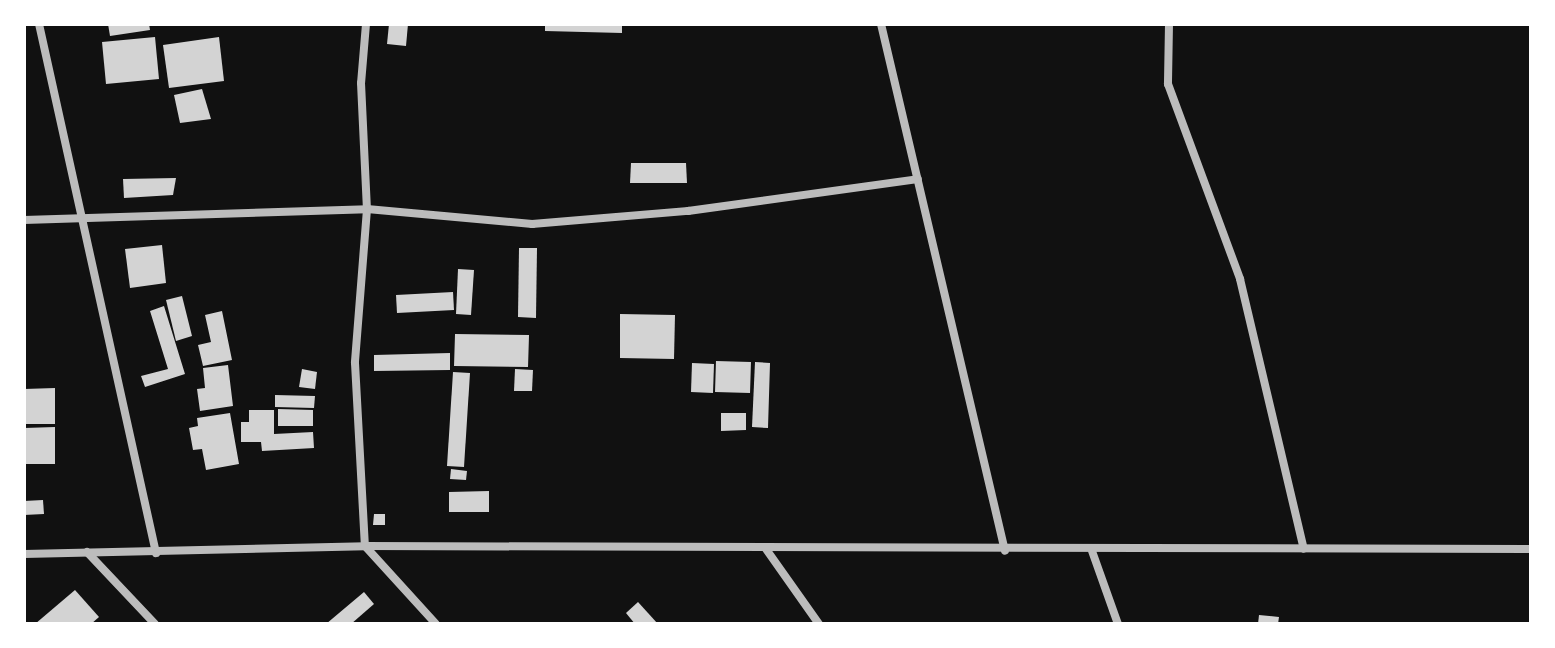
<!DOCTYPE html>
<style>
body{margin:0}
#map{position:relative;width:1555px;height:648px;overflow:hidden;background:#111;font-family:"IBM Plex Sans",sans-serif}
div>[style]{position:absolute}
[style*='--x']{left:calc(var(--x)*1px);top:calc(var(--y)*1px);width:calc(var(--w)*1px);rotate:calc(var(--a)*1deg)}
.building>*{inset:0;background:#d3d3d3}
.minor>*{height:8px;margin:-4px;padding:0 4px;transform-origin:4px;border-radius:4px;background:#bcbcbc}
span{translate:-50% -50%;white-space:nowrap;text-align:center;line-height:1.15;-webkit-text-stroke:7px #fff;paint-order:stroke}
.frame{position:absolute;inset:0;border:26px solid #fff;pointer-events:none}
</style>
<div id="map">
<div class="building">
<div style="clip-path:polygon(108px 24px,149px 24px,150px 30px,110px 36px)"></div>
<div style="clip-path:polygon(389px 24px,408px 24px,406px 46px,387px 44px)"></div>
<div style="clip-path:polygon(545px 24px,622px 24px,622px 33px,545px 31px)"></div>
<div style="clip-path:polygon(155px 37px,159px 79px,106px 84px,102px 42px)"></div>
<div style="clip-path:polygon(219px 37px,224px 81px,169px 88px,163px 45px)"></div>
<div style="clip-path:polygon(202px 89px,211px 119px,180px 123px,174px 95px)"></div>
<div style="clip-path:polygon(631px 163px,686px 163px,687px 183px,630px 183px)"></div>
<div style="clip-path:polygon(176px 178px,173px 195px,124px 198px,123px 179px)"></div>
<div style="clip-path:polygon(162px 245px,166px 283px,130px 288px,125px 249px)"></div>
<div style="clip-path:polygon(519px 248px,537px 248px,536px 318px,518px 317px)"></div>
<div style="clip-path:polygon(458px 269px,474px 270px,471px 315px,456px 314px)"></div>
<div style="clip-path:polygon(453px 292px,454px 310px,397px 313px,396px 295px)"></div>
<div style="clip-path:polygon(182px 296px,192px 336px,176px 341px,166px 300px)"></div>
<div style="clip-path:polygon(164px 306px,185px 374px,145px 387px,141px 376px,168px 369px,150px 311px)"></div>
<div style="clip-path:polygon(222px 311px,232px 360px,203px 366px,198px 345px,211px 342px,205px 315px)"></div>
<div style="clip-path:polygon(620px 314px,675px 315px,674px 359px,620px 358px)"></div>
<div style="clip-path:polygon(455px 334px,529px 335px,528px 367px,454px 366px)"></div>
<div style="clip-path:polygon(450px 353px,450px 370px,374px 371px,374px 355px)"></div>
<div style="clip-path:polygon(716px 361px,751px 362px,750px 393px,715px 392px)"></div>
<div style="clip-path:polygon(755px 362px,770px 363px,768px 428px,752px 427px)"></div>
<div style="clip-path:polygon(692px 363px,714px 364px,713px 393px,691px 392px)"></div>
<div style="clip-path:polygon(228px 365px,233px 406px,200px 411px,197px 389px,205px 388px,203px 368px)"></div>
<div style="clip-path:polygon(302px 369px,317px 372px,315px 389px,299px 387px)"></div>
<div style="clip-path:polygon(515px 369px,533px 370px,532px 391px,514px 391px)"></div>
<div style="clip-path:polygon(453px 372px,470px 373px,464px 467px,447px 466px)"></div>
<div style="clip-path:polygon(55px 388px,55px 424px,24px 424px,24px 389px)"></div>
<div style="clip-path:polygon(275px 395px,315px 396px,314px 408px,275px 407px)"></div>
<div style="clip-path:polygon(278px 409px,313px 410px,313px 426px,278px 426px)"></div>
<div style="clip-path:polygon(249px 410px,274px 410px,274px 434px,313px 432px,314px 448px,262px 451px,261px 442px,241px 442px,241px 422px,249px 422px)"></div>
<div style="clip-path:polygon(230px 413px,239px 464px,206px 470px,202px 449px,193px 450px,189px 428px,198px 426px,197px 418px)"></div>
<div style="clip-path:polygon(721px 413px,746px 413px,746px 430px,721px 431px)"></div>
<div style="clip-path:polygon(55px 427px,55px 464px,24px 464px,24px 428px)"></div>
<div style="clip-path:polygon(451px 469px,467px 471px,466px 480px,450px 479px)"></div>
<div style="clip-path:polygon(489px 491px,489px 512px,449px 512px,449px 492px)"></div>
<div style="clip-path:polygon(43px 500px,44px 514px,24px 515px,24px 501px)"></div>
<div style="clip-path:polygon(374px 514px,385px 514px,385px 525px,373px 525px)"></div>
<div style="clip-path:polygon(75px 590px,99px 617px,91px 624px,35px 624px)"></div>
<div style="clip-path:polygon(364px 592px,374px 604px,351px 624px,326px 624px)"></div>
<div style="clip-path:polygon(638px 602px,658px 624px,635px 624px,626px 613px)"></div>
<div style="clip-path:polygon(1259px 615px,1279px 617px,1278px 624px,1258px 624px)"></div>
</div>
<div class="minor">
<div style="--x:39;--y:24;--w:542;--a:77.53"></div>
<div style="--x:366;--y:24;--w:59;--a:94.8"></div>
<div style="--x:361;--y:83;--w:126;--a:87.3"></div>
<div style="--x:367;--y:209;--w:154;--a:94.5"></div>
<div style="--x:355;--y:363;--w:183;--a:86.9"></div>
<div style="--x:365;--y:546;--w:105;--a:47.7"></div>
<div style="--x:881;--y:24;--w:541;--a:76.76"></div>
<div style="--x:1169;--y:24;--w:60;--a:91"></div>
<div style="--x:1168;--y:84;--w:208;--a:69.7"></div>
<div style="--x:1240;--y:279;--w:277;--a:76.7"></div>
<div style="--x:24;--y:220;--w:343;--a:-1.8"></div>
<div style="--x:367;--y:209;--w:166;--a:5.2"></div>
<div style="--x:532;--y:224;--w:157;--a:-4.8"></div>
<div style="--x:688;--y:211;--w:232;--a:-7.9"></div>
<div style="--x:766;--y:549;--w:92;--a:54.8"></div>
<div style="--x:1092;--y:551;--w:77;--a:70.4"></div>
<div style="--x:87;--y:552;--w:99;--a:46.6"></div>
<div style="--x:24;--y:554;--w:341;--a:-1.3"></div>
<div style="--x:365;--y:546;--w:1166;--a:0.15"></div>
</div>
<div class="frame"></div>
</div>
